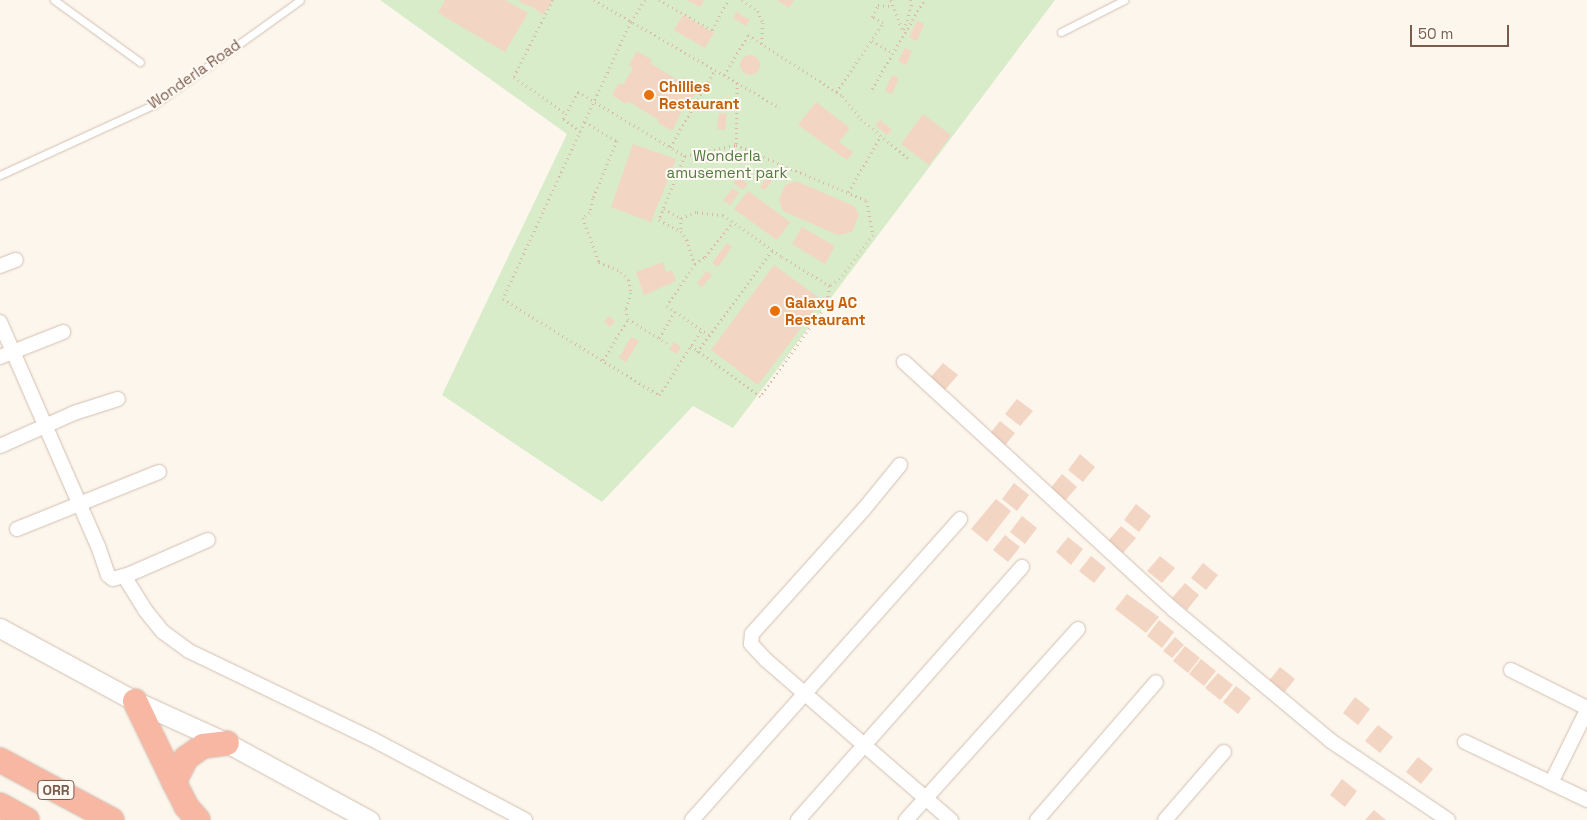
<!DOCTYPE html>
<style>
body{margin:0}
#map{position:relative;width:1587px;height:820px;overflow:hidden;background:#fdf6ec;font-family:"Space Grotesk",sans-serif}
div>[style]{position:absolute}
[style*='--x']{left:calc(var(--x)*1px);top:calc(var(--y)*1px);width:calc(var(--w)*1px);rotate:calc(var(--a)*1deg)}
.green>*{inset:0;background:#d8ecc9}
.building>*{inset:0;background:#f3d5c3}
.round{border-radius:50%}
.path>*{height:2.5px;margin-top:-1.25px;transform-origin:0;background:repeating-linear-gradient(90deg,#d9b8a5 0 1px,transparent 0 5px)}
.roads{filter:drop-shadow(0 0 1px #d1beb0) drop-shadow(0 0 1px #d1beb0)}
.service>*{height:7px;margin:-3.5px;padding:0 3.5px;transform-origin:3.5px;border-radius:3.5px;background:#fff}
.minor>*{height:14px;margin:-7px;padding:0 7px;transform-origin:7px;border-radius:7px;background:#fff}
.secondary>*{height:19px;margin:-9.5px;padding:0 9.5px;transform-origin:9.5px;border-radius:9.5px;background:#fff}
.motorway>*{height:24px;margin:-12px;padding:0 12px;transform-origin:12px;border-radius:12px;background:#f7b7a3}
.dots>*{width:14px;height:14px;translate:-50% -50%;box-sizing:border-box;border:2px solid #fffaf3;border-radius:50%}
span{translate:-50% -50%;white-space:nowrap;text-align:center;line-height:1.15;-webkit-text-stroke:4px #fffaf3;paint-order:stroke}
.shield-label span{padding:1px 4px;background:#fffaf3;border:1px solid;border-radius:4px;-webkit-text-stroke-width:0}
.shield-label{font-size:14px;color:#7a5c4d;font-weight:700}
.street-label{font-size:15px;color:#7a5c4d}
.food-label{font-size:15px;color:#c56008;font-weight:700}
.left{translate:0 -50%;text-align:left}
.park-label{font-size:15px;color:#537a41}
.scale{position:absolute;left:1410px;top:25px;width:99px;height:22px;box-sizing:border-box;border:2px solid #7a5c4d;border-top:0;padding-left:6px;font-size:15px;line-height:18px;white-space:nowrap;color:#7a5c4d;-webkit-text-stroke:4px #fffaf3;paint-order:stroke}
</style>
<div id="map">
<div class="green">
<div style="clip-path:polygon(380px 0,1055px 0,733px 428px,693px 406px,602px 502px,442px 395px,567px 134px)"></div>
</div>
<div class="building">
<div style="clip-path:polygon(445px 0,505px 0,528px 13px,505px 52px,438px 13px)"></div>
<div style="clip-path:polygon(519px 0,553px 0,543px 15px,533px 7px,523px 4px)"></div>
<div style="clip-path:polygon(687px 0,704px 0,700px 7px)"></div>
<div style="clip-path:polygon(777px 0,794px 0,789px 8px)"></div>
<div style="clip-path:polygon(736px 12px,750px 20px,746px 26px,733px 18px)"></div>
<div style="clip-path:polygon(683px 15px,714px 33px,705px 48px,674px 30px)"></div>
<div style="clip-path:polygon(917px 21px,924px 24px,917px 41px,909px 37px)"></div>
<div style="clip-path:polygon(905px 48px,912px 51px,906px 65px,898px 61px)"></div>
<div style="clip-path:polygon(637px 51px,652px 60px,650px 63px,681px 82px,683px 77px,699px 87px,691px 100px,688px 98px,672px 131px,657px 122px,659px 120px,628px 101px,626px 104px,612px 95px,619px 83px,623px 85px,633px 68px,629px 65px)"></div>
<div class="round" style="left:740px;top:55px;width:20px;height:20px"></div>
<div style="clip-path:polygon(892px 75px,899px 78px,892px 94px,885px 91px)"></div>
<div style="clip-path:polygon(816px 102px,850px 128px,839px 142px,853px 152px,847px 160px,798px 125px)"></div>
<div style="clip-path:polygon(719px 113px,727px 114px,725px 130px,717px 129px)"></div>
<div style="clip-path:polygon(923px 114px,951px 135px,929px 165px,901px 144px)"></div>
<div style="clip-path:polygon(880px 120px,892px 130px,887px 135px,875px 125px)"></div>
<div style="clip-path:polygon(633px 144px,676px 159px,651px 222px,611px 207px)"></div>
<div style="clip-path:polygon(769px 174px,774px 178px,765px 190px,760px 187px)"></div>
<div style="clip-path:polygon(737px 176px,748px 184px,743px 190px,733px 183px)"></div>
<div style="clip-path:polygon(796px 181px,854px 206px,859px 214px,852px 232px,838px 235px,783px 211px,779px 200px,785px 185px)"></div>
<div style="clip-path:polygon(733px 188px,739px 193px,730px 205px,723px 200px)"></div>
<div style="clip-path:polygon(748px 191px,790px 222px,777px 240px,734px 209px)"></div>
<div style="clip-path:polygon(802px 227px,835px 246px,825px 264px,792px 244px)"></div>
<div style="clip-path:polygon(727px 243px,732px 247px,718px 267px,712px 263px)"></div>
<div style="clip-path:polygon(663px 262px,666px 272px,672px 270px,676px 281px,644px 295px,636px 272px)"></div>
<div style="clip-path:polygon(774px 265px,822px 300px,758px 385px,711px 350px)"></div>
<div style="clip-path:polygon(707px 271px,712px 275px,702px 287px,697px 283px)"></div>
<div style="clip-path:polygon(609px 316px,615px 321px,610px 327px,604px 322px)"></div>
<div style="clip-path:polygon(631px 337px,639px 341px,626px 362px,619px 358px)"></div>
<div style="clip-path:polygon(674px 342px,681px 347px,676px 354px,669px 349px)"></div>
<div style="clip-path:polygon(943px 363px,958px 375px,945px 390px,930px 378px)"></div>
<div style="clip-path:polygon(1017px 399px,1033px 411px,1020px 426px,1005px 414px)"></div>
<div style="clip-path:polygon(1000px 421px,1015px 433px,1003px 448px,988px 436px)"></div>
<div style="clip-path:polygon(1080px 454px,1095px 467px,1083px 482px,1068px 470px)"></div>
<div style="clip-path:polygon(1062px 474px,1077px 487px,1064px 502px,1049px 490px)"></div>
<div style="clip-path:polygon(1014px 483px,1029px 495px,1017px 511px,1002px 499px)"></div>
<div style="clip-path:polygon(996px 499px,1011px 511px,987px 542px,971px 529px)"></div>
<div style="clip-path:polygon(1136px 504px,1151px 516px,1139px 532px,1124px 520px)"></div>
<div style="clip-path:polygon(1022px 516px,1037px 528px,1025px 544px,1010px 532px)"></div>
<div style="clip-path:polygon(1121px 526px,1136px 538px,1123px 553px,1108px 541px)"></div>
<div style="clip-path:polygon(1005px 535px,1020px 547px,1008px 562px,993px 550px)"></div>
<div style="clip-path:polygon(1068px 537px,1083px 549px,1071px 565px,1056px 552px)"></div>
<div style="clip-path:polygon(1091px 556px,1106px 568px,1094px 583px,1079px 571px)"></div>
<div style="clip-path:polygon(1160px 556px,1175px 568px,1162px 583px,1147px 571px)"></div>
<div style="clip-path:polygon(1203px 563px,1218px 575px,1206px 590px,1191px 578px)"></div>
<div style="clip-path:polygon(1185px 583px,1199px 595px,1187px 610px,1172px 598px)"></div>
<div style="clip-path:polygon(1127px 594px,1159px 617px,1146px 633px,1115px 609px)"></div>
<div style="clip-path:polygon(1159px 620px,1174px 632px,1162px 648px,1147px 636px)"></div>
<div style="clip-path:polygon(1175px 637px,1184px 645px,1172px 658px,1163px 651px)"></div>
<div style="clip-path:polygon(1185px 646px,1200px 658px,1188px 673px,1173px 661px)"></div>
<div style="clip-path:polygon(1201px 659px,1216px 671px,1204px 686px,1189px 674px)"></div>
<div style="clip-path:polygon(1280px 667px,1295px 679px,1283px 694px,1268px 682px)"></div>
<div style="clip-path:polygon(1218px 673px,1233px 685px,1220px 700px,1205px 688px)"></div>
<div style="clip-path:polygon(1236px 686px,1251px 698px,1238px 714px,1223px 702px)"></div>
<div style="clip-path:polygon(1355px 697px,1370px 709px,1358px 725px,1343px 713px)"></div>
<div style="clip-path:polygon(1378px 725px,1393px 737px,1380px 753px,1365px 741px)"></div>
<div style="clip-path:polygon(1418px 757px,1433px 769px,1421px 784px,1406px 772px)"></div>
<div style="clip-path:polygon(1342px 779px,1357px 791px,1345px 807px,1330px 795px)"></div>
<div style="clip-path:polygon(1374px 810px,1386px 820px,1365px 820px)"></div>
</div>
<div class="path">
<div style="--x:553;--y:0;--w:86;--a:116.9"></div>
<div style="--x:514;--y:77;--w:64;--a:35.4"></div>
<div style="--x:594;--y:0;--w:215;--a:30.1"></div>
<div style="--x:645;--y:0;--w:26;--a:122"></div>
<div style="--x:631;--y:22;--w:305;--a:114.8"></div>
<div style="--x:503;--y:299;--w:183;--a:31.6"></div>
<div style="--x:659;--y:395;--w:79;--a:-56.9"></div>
<div style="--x:659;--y:0;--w:61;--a:29.5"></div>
<div style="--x:712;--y:30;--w:34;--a:-62"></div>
<div style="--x:742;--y:0;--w:19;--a:35"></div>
<div style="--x:758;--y:11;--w:13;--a:67"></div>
<div style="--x:763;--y:23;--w:21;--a:93"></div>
<div style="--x:891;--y:0;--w:33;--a:69"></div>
<div style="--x:904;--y:30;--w:25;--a:-74"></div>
<div style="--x:911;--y:6;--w:6;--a:-99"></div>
<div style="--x:872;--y:41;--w:23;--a:31"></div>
<div style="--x:724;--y:75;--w:47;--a:-59"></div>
<div style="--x:748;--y:35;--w:113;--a:32.7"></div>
<div style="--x:843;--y:96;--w:29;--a:52"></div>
<div style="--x:861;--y:119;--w:61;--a:39.7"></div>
<div style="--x:872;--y:89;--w:103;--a:-59.7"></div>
<div style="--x:836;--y:92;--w:83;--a:-55.7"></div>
<div style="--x:883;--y:23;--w:13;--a:-151"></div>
<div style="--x:872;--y:17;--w:13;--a:-63"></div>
<div style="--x:878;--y:5;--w:14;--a:4"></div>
<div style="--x:585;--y:122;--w:37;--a:31"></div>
<div style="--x:617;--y:141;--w:63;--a:112.5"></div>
<div style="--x:593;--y:199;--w:14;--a:102"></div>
<div style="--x:590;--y:213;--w:9;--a:144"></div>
<div style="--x:583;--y:218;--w:47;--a:70"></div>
<div style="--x:599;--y:262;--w:24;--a:24"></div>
<div style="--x:621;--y:272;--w:11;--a:45"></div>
<div style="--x:629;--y:280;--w:13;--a:81"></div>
<div style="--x:631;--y:293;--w:17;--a:107"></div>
<div style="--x:626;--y:309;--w:10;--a:79"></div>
<div style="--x:580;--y:132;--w:21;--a:-143"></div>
<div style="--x:563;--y:119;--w:31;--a:-61"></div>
<div style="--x:578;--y:92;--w:125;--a:30.9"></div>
<div style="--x:685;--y:156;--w:52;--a:-12.2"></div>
<div style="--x:736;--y:145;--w:142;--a:23.1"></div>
<div style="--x:867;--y:201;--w:35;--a:80"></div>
<div style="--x:873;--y:235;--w:55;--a:126.9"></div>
<div style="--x:840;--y:279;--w:12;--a:145"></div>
<div style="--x:736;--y:144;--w:61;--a:-89.1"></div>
<div style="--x:670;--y:147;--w:89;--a:-59.7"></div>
<div style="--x:685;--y:156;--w:69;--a:112.1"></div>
<div style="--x:659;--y:220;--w:25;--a:27"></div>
<div style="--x:681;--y:231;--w:11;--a:56"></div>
<div style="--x:687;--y:240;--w:25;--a:72"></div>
<div style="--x:695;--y:264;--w:50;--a:123.7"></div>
<div style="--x:667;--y:306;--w:51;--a:34.6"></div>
<div style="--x:848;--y:192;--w:65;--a:-59.5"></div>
<div style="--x:664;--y:209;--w:19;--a:28"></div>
<div style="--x:681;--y:218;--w:17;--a:-21"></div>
<div style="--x:697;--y:212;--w:26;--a:7"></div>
<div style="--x:723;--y:215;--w:72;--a:35.4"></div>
<div style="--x:782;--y:257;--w:56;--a:31.1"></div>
<div style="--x:830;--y:286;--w:18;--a:99"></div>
<div style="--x:827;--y:304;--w:115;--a:125.8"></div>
<div style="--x:760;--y:397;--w:87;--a:-143.9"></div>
<div style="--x:681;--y:218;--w:13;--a:90"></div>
<div style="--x:695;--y:264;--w:12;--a:-35"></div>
<div style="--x:705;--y:257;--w:45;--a:-51.3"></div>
<div style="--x:659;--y:338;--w:31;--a:-59"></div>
<div style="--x:697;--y:352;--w:127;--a:-53.7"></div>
<div style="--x:603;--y:360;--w:48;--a:-58.6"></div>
<div style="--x:628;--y:319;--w:46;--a:31.6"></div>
</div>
<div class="roads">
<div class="service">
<div style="--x:54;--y:0;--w:106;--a:35.8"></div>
<div style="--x:1061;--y:32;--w:71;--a:-26.9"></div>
<div style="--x:0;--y:175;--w:170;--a:-24.6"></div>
<div style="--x:155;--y:104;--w:178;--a:-35.6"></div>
</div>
<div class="minor">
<div style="--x:0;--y:266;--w:17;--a:-21"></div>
<div style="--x:0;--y:322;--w:244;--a:66.4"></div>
<div style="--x:98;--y:546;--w:31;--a:71"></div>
<div style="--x:108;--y:575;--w:6;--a:39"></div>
<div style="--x:113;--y:579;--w:18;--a:-16"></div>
<div style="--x:130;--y:574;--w:85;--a:-23.6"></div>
<div style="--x:0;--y:357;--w:68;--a:-21.6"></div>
<div style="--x:904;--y:362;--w:367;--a:42.6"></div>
<div style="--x:1174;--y:610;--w:204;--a:39.8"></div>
<div style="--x:1331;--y:741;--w:141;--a:34"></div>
<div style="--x:0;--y:446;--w:81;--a:-24"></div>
<div style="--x:74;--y:413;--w:46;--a:-17.7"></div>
<div style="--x:900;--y:465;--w:57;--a:129.3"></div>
<div style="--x:864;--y:509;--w:168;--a:131.9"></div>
<div style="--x:752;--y:634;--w:10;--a:96"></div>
<div style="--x:751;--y:644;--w:22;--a:47"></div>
<div style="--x:766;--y:660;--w:245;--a:40.9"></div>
<div style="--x:17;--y:529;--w:153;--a:-21.9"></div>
<div style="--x:124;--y:576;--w:40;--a:58"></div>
<div style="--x:145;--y:610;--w:28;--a:51"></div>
<div style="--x:163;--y:632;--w:32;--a:36"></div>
<div style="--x:189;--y:651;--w:205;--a:25.7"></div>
<div style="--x:374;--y:740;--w:171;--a:27.9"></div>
<div style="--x:1511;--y:670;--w:85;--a:26.6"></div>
<div style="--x:1465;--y:742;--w:135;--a:25.4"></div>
<div style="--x:1551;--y:783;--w:81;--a:-63.7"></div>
<div style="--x:692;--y:820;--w:403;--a:-48.3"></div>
<div style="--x:798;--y:820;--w:338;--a:-48.5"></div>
<div style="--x:906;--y:820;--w:257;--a:-48"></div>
<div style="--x:1037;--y:820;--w:182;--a:-49.2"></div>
<div style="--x:1165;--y:820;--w:90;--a:-49.1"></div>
</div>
<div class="secondary">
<div style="--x:0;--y:628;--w:153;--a:28.4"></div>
<div style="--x:135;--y:701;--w:101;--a:24.5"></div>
<div style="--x:227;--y:743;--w:162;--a:28.5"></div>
</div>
<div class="motorway">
<div style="--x:135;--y:701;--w:90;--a:64.3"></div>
<div style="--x:174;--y:782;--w:27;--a:63"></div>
<div style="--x:186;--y:806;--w:18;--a:49"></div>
<div style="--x:0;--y:760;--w:127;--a:28.2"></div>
<div style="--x:174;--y:782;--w:27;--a:-63"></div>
<div style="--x:186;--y:758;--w:21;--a:-35"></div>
<div style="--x:203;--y:746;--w:24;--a:-7"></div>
<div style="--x:0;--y:805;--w:31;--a:29"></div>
</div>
</div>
<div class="dots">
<div style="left:649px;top:95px;background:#e8710a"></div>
<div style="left:775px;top:311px;background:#e8710a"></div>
</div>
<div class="shield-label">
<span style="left:56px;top:790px">ORR</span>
</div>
<div class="street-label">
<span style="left:194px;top:74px;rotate:-35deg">Wonderla Road</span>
</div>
<div class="food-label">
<span class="left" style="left:659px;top:95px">Chillies<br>Restaurant</span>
<span class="left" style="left:785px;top:311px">Galaxy AC<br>Restaurant</span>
</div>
<div class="park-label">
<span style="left:727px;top:164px">Wonderla<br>amusement park</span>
</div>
<div class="scale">50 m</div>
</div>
